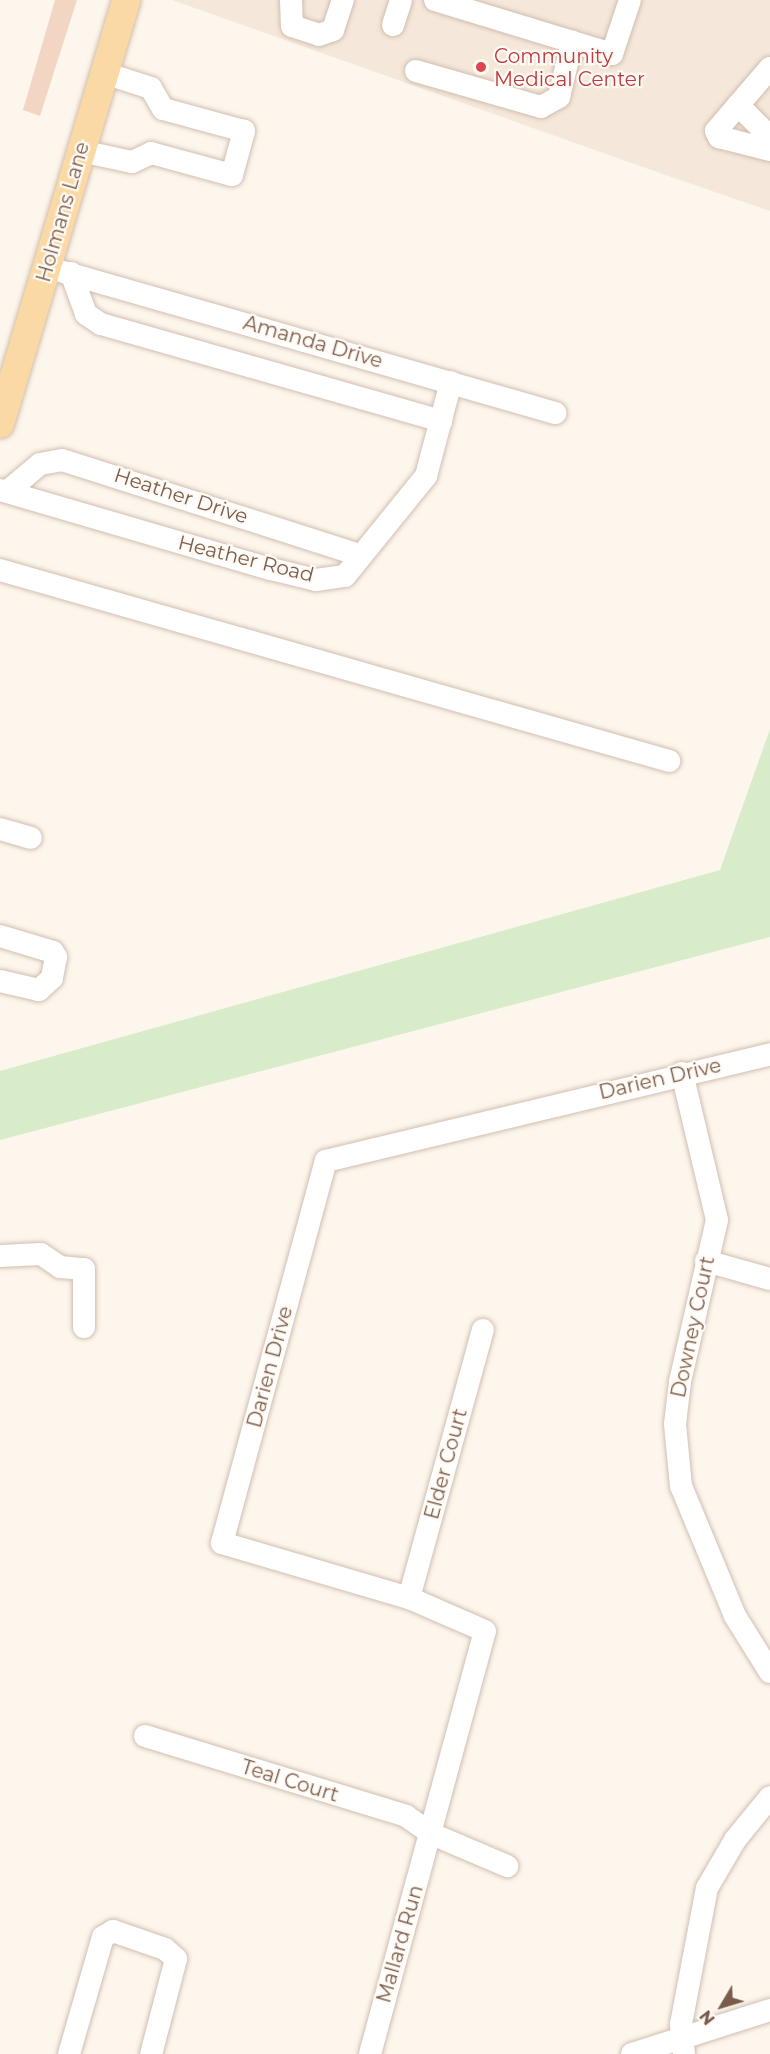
<!DOCTYPE html>
<style>
body{margin:0}
#map{position:relative;width:770px;height:2054px;overflow:hidden;background:#fdf6ec;font-family:Montserrat,sans-serif}
div>[style]{position:absolute}
[style*='--x']{left:calc(var(--x)*1px);top:calc(var(--y)*1px);width:calc(var(--w)*1px);rotate:calc(var(--a)*1deg)}
.residential>*{inset:0;background:#f5e8da}
.green>*{inset:0;background:#d8ecc9}
.building>*{inset:0;background:#f3d5c3}
.roads{filter:drop-shadow(0 0 2px #d1beb0) drop-shadow(0 0 2px #d1beb0)}
.minor>*{height:22px;margin:-11px;padding:0 11px;transform-origin:11px;border-radius:11px;background:#fff}
.major>*{height:28px;margin:-14px;padding:0 14px;transform-origin:14px;border-radius:14px;background:#fbd9a5}
.dots>*{width:16px;height:16px;translate:-50% -50%;box-sizing:border-box;border:3px solid #fffaf3;border-radius:50%}
span{translate:-50% -50%;white-space:nowrap;text-align:center;line-height:1.15;-webkit-text-stroke:4.5px #fffaf3;paint-order:stroke}
.health-label{font-size:20px;color:#be3a42}
.left{translate:0 -50%;text-align:left}
.street-label{font-size:20px;color:#7a5c4d}
.north{position:absolute;left:692px;top:1976px;width:60px;height:60px;-webkit-text-stroke:4px #fffaf3;paint-order:stroke;rotate:232deg;font-size:16px;font-weight:700;line-height:24px;text-align:center;color:#7a5c4d}
.north::after{content:'';display:block;margin:auto;width:21px;height:27px;background:#7a5c4d;clip-path:polygon(50% 0,100% 100%,50% 72%,0 100%)}
</style>
<div id="map">
<div class="residential">
<div style="clip-path:polygon(172px 0,770px 0,770px 211px,657px 172px)"></div>
</div>
<div class="green">
<div style="clip-path:polygon(770px 729px,770px 937px,0 1140px,0 1071px,720px 870px)"></div>
</div>
<div class="building">
<div style="clip-path:polygon(55px 0,77px 0,40px 116px,23px 110px)"></div>
</div>
<div class="roads">
<div class="minor">
<div style="--x:291;--y:0;--w:26;--a:88"></div>
<div style="--x:292;--y:26;--w:28;--a:18"></div>
<div style="--x:319;--y:35;--w:15;--a:-20"></div>
<div style="--x:333;--y:30;--w:32;--a:-72"></div>
<div style="--x:435;--y:0;--w:185;--a:17"></div>
<div style="--x:612;--y:54;--w:57;--a:-71.6"></div>
<div style="--x:393;--y:25;--w:26;--a:-72"></div>
<div style="--x:770;--y:68;--w:83;--a:130.6"></div>
<div style="--x:716;--y:131;--w:7;--a:63"></div>
<div style="--x:719;--y:137;--w:53;--a:14.3"></div>
<div style="--x:416;--y:71;--w:130;--a:16.1"></div>
<div style="--x:541;--y:107;--w:21;--a:-29"></div>
<div style="--x:559;--y:97;--w:57;--a:-76.7"></div>
<div style="--x:738;--y:105;--w:45;--a:45"></div>
<div style="--x:81;--y:151;--w:52;--a:12.2"></div>
<div style="--x:132;--y:162;--w:21;--a:-25"></div>
<div style="--x:151;--y:153;--w:84;--a:15.2"></div>
<div style="--x:232;--y:175;--w:46;--a:-74.7"></div>
<div style="--x:244;--y:131;--w:84;--a:-164.8"></div>
<div style="--x:163;--y:109;--w:24;--a:-120"></div>
<div style="--x:151;--y:88;--w:49;--a:-162.3"></div>
<div style="--x:46;--y:267;--w:530;--a:16"></div>
<div style="--x:71;--y:273;--w:44;--a:69.9"></div>
<div style="--x:86;--y:314;--w:18;--a:34"></div>
<div style="--x:101;--y:324;--w:354;--a:15.9"></div>
<div style="--x:0;--y:490;--w:282;--a:16.3"></div>
<div style="--x:271;--y:569;--w:46;--a:13.7"></div>
<div style="--x:316;--y:580;--w:29;--a:-8"></div>
<div style="--x:345;--y:576;--w:129;--a:-51"></div>
<div style="--x:426;--y:476;--w:97;--a:-75.1"></div>
<div style="--x:8;--y:491;--w:42;--a:-40.2"></div>
<div style="--x:40;--y:464;--w:22;--a:-10"></div>
<div style="--x:62;--y:460;--w:313;--a:17.7"></div>
<div style="--x:0;--y:570;--w:696;--a:15.93"></div>
<div style="--x:0;--y:829;--w:32;--a:16"></div>
<div style="--x:0;--y:936;--w:55;--a:16.8"></div>
<div style="--x:53;--y:952;--w:6;--a:59"></div>
<div style="--x:56;--y:957;--w:21;--a:101"></div>
<div style="--x:52;--y:978;--w:18;--a:137"></div>
<div style="--x:39;--y:990;--w:40;--a:-167"></div>
<div style="--x:682;--y:1073;--w:151;--a:76.6"></div>
<div style="--x:717;--y:1220;--w:166;--a:102.9"></div>
<div style="--x:680;--y:1382;--w:42;--a:96.8"></div>
<div style="--x:675;--y:1424;--w:62;--a:84.5"></div>
<div style="--x:681;--y:1486;--w:141;--a:67.4"></div>
<div style="--x:735;--y:1616;--w:66;--a:58"></div>
<div style="--x:0;--y:1256;--w:41;--a:-2.8"></div>
<div style="--x:41;--y:1254;--w:23;--a:34"></div>
<div style="--x:60;--y:1267;--w:24;--a:5"></div>
<div style="--x:84;--y:1269;--w:58;--a:90"></div>
<div style="--x:706;--y:1261;--w:66;--a:15.7"></div>
<div style="--x:409;--y:1598;--w:278;--a:-74.6"></div>
<div style="--x:145;--y:1736;--w:273;--a:17"></div>
<div style="--x:406;--y:1816;--w:32;--a:35"></div>
<div style="--x:432;--y:1834;--w:82;--a:23.1"></div>
<div style="--x:69;--y:2054;--w:122;--a:-73.8"></div>
<div style="--x:103;--y:1937;--w:12;--a:-31"></div>
<div style="--x:113;--y:1931;--w:55;--a:19.1"></div>
<div style="--x:165;--y:1949;--w:15;--a:42"></div>
<div style="--x:176;--y:1959;--w:98;--a:104.7"></div>
<div style="--x:370;--y:2054;--w:438;--a:-74.8"></div>
<div style="--x:485;--y:1631;--w:83;--a:-156.5"></div>
<div style="--x:409;--y:1598;--w:195;--a:-163.6"></div>
<div style="--x:222;--y:1543;--w:396;--a:-74.8"></div>
<div style="--x:326;--y:1161;--w:457;--a:-13.5"></div>
<div style="--x:632;--y:2054;--w:145;--a:-17.7"></div>
<div style="--x:684;--y:2054;--w:30;--a:-96"></div>
<div style="--x:681;--y:2024;--w:138;--a:-79.2"></div>
<div style="--x:707;--y:1888;--w:56;--a:-59.7"></div>
<div style="--x:735;--y:1840;--w:55;--a:-50.9"></div>
</div>
<div class="major">
<div style="--x:0;--y:424;--w:442;--a:-73.4"></div>
</div>
</div>
<div class="dots">
<div style="left:481px;top:67px;background:#e0444e"></div>
</div>
<div class="health-label">
<span class="left" style="left:494px;top:68px">Community<br>Medical Center</span>
</div>
<div class="street-label">
<span style="left:63px;top:212px;rotate:-74deg">Holmans Lane</span>
<span style="left:313px;top:342px;rotate:16deg">Amanda Drive</span>
<span style="left:181px;top:496px;rotate:18deg">Heather Drive</span>
<span style="left:246px;top:559px;rotate:14deg">Heather Road</span>
<span style="left:660px;top:1079px;rotate:-13deg">Darien Drive</span>
<span style="left:693px;top:1327px;rotate:-78deg">Downey Court</span>
<span style="left:270px;top:1367px;rotate:-75deg">Darien Drive</span>
<span style="left:446px;top:1464px;rotate:-75deg">Elder Court</span>
<span style="left:290px;top:1781px;rotate:17deg">Teal Court</span>
<span style="left:400px;top:1944px;rotate:-74deg">Mallard Run</span>
</div>
<div class="north">N</div>
</div>
